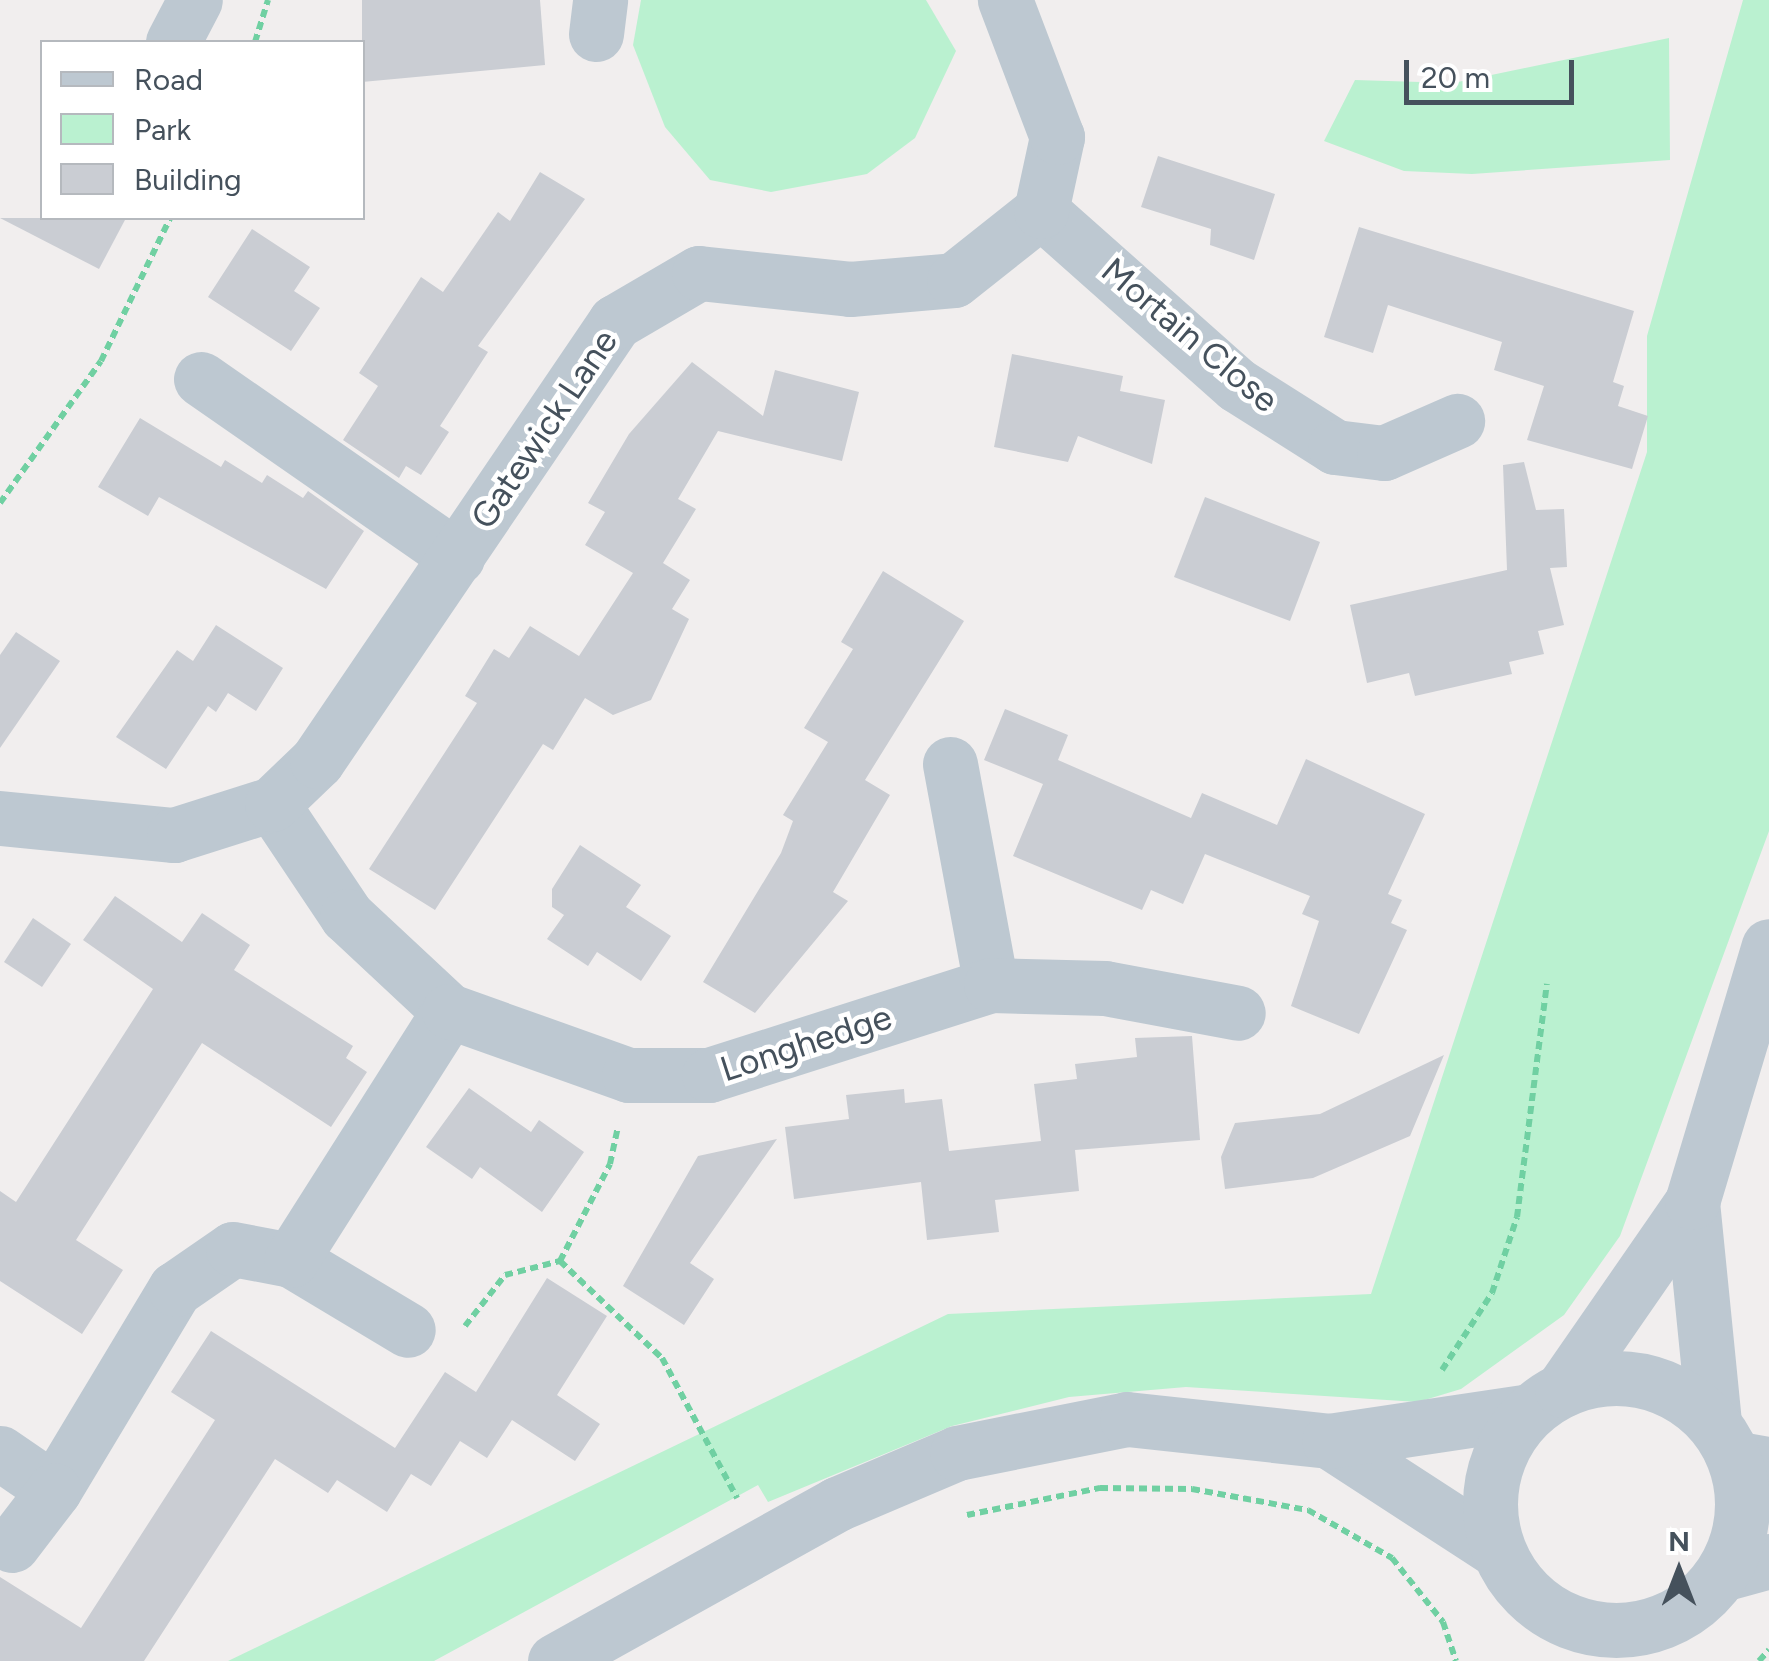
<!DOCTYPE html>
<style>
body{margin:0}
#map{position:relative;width:1769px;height:1661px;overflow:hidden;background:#f1eeee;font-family:Figtree,sans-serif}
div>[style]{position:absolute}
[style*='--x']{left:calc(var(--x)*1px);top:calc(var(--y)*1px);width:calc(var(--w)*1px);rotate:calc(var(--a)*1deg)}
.green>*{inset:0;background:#baf1d0}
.building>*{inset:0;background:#cacdd3}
.path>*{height:6px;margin-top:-3px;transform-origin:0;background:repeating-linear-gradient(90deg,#70d0a2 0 8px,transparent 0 13px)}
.minor>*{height:55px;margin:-27.5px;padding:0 27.5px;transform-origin:27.5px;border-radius:27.5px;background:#bdc8d1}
.tertiary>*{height:55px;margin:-27.5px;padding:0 27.5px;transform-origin:27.5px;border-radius:27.5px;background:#bdc8d1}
.tertiary>.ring{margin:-27.5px;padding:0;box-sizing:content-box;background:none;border:55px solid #bdc8d1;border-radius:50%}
span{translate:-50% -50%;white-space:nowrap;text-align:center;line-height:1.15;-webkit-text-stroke:9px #fff;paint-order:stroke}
.street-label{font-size:35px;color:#45515c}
.legend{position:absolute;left:40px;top:40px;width:325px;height:180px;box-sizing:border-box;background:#fff;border:2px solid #b5b9be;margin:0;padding:12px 18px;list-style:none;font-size:30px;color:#45515c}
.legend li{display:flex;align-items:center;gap:20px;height:50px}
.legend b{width:50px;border:2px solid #b5b9be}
.north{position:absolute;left:1629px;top:1521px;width:100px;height:100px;-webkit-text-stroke:8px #fff;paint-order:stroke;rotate:0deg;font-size:28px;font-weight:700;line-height:40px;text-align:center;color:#45515c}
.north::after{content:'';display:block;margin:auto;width:35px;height:45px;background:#45515c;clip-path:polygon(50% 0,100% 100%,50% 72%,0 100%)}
.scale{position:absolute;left:1404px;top:60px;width:170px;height:45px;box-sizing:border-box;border:5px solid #45515c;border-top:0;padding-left:12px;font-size:30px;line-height:35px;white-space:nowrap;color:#45515c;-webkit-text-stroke:8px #fff;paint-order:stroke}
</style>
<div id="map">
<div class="green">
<div style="clip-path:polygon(641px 0,926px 0,956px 51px,915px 138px,867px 174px,771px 192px,710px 180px,665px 127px,633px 45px)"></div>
<div style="clip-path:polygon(1743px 0,1769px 0,1769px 831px,1620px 1236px,1564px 1315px,1461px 1389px,1418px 1402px,1186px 1387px,1069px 1397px,952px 1426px,768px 1502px,758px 1485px,434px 1661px,228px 1661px,948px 1314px,1371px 1294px,1647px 452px,1647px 336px)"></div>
<div style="clip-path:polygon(1669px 38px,1670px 160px,1472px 174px,1404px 171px,1324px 141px,1355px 80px,1453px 83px)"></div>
</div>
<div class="building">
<div style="clip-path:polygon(362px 0,540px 0,545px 65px,362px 82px)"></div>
<div style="clip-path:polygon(1158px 156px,1275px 194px,1254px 260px,1210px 245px,1211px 229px,1141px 207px)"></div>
<div style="clip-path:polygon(540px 172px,585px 199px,478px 346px,488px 352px,440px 426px,449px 432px,421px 475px,406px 466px,399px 478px,343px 440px,378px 386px,359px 373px,421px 277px,443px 292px,498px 212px,510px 221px)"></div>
<div style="clip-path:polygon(0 218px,126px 218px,99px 269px)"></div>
<div style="clip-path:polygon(1359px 227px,1634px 311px,1613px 382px,1624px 386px,1618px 406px,1648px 416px,1632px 469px,1527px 440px,1544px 386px,1494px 370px,1502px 342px,1388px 305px,1373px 353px,1324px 337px)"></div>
<div style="clip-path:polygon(252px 229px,310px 267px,294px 291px,320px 308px,291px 351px,208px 297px)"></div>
<div style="clip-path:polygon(1012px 354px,1123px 376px,1120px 391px,1165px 400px,1152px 464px,1078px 436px,1068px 462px,994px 447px)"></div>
<div style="clip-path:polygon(692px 362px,763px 416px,775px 370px,859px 392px,842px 461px,718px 431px,678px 499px,696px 509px,663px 563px,690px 580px,672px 609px,689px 619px,651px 700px,613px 715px,585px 698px,553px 750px,543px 744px,435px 910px,369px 869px,477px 703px,465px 696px,494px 649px,509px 658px,530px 626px,579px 656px,633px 573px,585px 545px,605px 512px,588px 503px,629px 434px)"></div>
<div style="clip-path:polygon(140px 418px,221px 467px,225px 460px,262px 483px,267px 475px,303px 498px,308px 491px,364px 531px,326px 589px,159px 497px,148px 516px,98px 487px)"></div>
<div style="clip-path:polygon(1524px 462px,1536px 510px,1564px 509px,1567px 567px,1550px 568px,1564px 625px,1538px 631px,1544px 654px,1509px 662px,1512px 674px,1415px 696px,1409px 673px,1367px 683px,1350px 605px,1507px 570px,1503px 465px)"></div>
<div style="clip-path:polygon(1205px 497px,1320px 542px,1290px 621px,1174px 577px)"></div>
<div style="clip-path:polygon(883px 571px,964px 621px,865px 780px,890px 795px,833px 892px,848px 901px,755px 1013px,703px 982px,781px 853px,793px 821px,783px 815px,828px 742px,804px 728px,853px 649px,841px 642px)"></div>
<div style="clip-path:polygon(216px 625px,283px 668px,256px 711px,228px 693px,216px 712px,208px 706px,166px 769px,116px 737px,177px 650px,193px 661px)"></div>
<div style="clip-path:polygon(16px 632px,60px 661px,0 748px,0 655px)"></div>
<div style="clip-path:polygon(1005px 709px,1068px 735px,1058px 760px,1191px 818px,1202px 793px,1277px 825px,1306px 759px,1425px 814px,1388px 894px,1402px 900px,1391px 923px,1407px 930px,1359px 1034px,1291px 1006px,1319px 921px,1302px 914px,1310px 896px,1205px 854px,1183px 904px,1151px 890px,1142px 910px,1013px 856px,1043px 784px,984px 760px)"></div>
<div style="clip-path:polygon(580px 845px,641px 885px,626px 907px,671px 936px,641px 981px,597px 952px,588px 966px,547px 939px,564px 915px,552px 907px,552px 889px)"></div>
<div style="clip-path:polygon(115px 896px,182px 942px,202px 913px,250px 945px,234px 970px,353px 1046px,346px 1058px,367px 1072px,331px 1127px,202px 1043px,76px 1240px,123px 1270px,82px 1334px,0 1281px,0 1191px,16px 1202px,153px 989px,83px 940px)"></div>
<div style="clip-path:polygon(33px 918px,71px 944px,42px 987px,4px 962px)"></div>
<div style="clip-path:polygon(1192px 1036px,1200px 1140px,1075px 1150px,1079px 1191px,995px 1200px,999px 1232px,927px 1240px,921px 1182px,794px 1199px,785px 1127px,849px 1119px,846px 1095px,904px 1089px,905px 1103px,942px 1099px,949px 1151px,1041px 1141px,1034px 1084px,1077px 1079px,1075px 1064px,1137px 1057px,1135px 1038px)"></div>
<div style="clip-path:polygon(1444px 1055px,1410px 1136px,1313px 1178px,1225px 1189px,1221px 1157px,1235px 1123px,1320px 1114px)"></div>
<div style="clip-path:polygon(469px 1088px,531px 1132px,539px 1120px,584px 1152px,542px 1212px,480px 1167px,472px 1179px,426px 1147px)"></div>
<div style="clip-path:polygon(777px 1139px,690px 1263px,714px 1279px,684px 1325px,623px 1286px,698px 1156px)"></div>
<div style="clip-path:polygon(547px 1278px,607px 1316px,557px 1395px,600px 1424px,575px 1461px,512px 1420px,487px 1458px,460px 1441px,431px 1486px,411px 1474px,387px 1512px,337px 1480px,328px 1493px,275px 1459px,144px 1661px,0 1661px,0 1577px,81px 1628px,215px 1420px,171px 1392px,211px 1331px,395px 1448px,445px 1372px,476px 1392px)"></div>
</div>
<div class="path">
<div style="--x:255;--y:42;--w:44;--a:-72.8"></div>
<div style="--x:0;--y:503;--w:174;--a:-54.6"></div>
<div style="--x:101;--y:361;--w:159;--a:-64.2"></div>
<div style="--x:560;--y:1261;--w:109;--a:-62.7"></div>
<div style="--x:610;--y:1164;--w:35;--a:-78"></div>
<div style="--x:465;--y:1326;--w:65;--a:-51.9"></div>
<div style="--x:505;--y:1275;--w:57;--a:-14.3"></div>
<div style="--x:560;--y:1261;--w:141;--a:43.6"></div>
<div style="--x:662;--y:1358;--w:159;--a:61.8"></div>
<div style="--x:1442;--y:1370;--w:92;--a:-57"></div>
<div style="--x:1492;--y:1293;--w:80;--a:-71.8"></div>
<div style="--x:1517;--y:1217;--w:235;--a:-82.7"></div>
<div style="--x:967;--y:1515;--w:136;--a:-11.5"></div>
<div style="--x:1100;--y:1488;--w:92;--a:0.6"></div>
<div style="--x:1192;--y:1489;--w:118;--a:10.3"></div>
<div style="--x:1308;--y:1510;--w:97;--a:29.7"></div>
<div style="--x:1392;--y:1558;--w:82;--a:51.4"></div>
<div style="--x:1443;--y:1622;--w:41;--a:71.6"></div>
<div style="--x:1759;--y:1661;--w:15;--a:-48"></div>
</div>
<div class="minor">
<div style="--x:596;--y:34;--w:34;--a:-83"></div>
<div style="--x:173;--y:42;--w:47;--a:-62.4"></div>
<div style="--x:1041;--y:211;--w:262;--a:41.6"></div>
<div style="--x:1237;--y:385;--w:116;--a:32.3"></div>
<div style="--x:1335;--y:447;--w:49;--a:7"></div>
<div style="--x:1384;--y:453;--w:80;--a:-23.7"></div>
<div style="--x:201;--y:379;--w:312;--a:34.8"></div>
<div style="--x:950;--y:764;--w:225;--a:79.5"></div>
<div style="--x:272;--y:804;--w:135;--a:56.2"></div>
<div style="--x:347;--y:916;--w:139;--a:43"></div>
<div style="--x:0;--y:818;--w:175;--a:5.6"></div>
<div style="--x:174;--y:835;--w:103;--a:-17.6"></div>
<div style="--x:272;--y:804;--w:62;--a:-43.7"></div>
<div style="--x:317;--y:761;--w:531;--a:-55.83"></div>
<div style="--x:615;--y:322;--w:97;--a:-30.3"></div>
<div style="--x:699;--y:273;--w:152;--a:6"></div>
<div style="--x:850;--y:289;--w:104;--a:-4.9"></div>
<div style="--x:954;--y:280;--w:111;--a:-38.4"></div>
<div style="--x:1041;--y:211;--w:76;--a:-77.8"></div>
<div style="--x:1057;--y:137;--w:147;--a:-110.8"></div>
<div style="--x:291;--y:1260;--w:136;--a:30.9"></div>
<div style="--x:1329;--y:1441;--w:200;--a:33"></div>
<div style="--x:0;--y:1453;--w:65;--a:34.4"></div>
<div style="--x:54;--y:1490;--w:235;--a:-59"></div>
<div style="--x:175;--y:1289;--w:70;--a:-34.6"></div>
<div style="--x:233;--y:1249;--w:59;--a:10.7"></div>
<div style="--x:291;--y:1260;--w:295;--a:-57.6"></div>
<div style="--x:449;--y:1011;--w:191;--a:19.6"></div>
<div style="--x:629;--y:1075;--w:80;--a:0"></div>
<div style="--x:709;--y:1075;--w:296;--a:-17.7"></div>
<div style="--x:991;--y:985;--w:114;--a:1.5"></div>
<div style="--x:1105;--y:988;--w:135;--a:10.6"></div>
<div style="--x:1734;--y:1458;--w:36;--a:10"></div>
<div style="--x:12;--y:1545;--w:69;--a:-52.6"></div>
<div style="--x:1722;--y:1574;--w:49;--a:-15.5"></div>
<div style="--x:555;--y:1661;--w:323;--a:-29.1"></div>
<div style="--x:837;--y:1504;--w:130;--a:-23"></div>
<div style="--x:957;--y:1453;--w:173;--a:-11.3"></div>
<div style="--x:1127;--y:1419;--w:203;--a:6.2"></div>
<div style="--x:1329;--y:1441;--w:202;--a:-8.5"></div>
</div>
<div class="tertiary">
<div style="--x:1692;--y:1202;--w:222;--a:84.3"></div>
<div class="ring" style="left:1490px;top:1378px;width:197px;height:197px"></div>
<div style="--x:1562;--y:1390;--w:229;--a:-55.3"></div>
<div style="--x:1692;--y:1202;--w:267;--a:-73.3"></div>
</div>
<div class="street-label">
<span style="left:1190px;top:335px;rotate:40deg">Mortain Close</span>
<span style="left:544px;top:429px;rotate:-56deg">Gatewick Lane</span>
<span style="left:806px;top:1043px;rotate:-18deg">Longhedge</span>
</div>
<ul class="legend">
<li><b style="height:12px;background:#bdc8d1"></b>Road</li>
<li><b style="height:28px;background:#baf1d0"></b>Park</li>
<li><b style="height:28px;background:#cacdd3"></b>Building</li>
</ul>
<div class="north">N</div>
<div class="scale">20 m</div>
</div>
